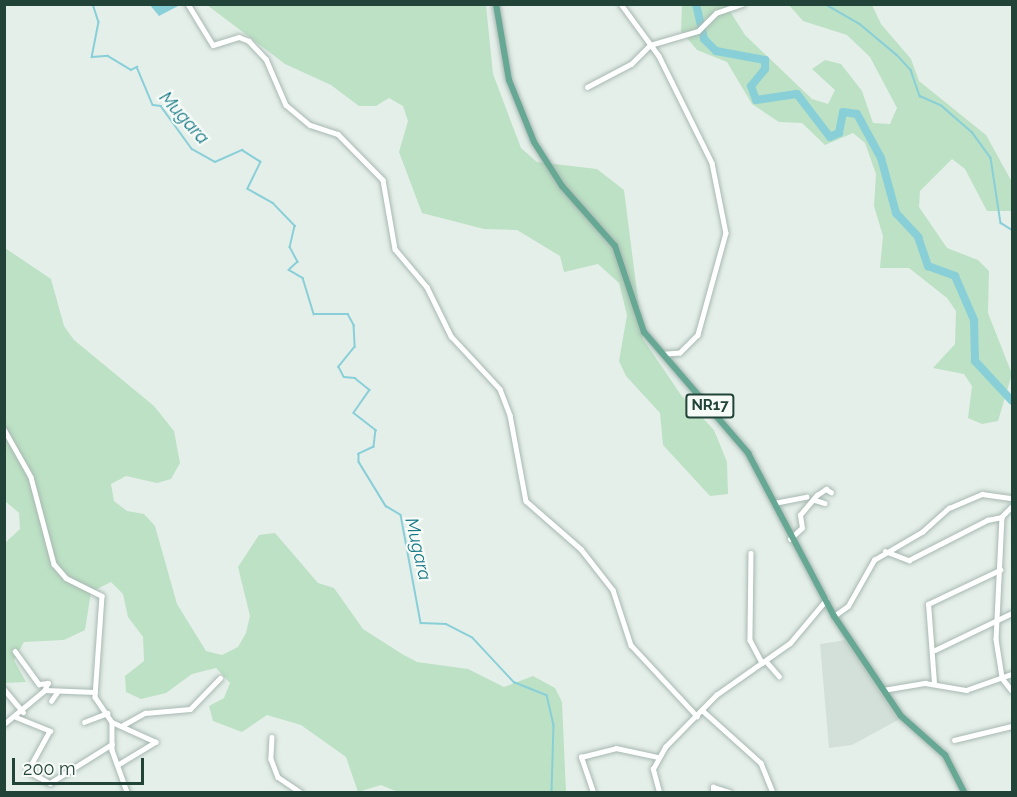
<!DOCTYPE html>
<style>
body{margin:0}
#map{position:relative;width:1017px;height:797px;overflow:hidden;background:#e5efea;font-family:Raleway,sans-serif}
div>[style]{position:absolute}
[style*='--x']{left:calc(var(--x)*1px);top:calc(var(--y)*1px);width:calc(var(--w)*1px);rotate:calc(var(--a)*1deg)}
.built>*{inset:0;background:#d3dfd9}
.green>*{inset:0;background:#bce1c4}
.water>*{inset:0;background:#89cfd8}
.stream>*{height:1.5px;margin:-0.75px;padding:0 0.75px;transform-origin:0.75px;border-radius:0.75px;background:#89cfd8}
.river>*{height:8px;margin:-4px;padding:0 4px;transform-origin:4px;border-radius:4px;background:#89cfd8}
.roads{filter:drop-shadow(0 0 2px #a7b8b1) drop-shadow(0 0 2px #a7b8b1)}
.minor>*{height:4.5px;margin:-2.25px;padding:0 2.25px;transform-origin:2.25px;border-radius:2.25px;background:#fff}
.major>*{height:6px;margin:-3px;padding:0 3px;transform-origin:3px;border-radius:3px;background:#66a894}
span{translate:-50% -50%;white-space:nowrap;text-align:center;line-height:1.15;-webkit-text-stroke:4.5px #f6fbf8;paint-order:stroke}
.shield-label span{padding:2px 4px;background:#f6fbf8;border:2px solid;border-radius:4px;-webkit-text-stroke-width:0}
.shield-label{font-size:15px;color:#224338;font-weight:700}
.water-label{font-size:18px;color:#167885;font-style:italic}
.frame{position:absolute;inset:0;border:6px solid #224338;pointer-events:none}
.scale{position:absolute;left:12px;top:758px;width:132px;height:27px;box-sizing:border-box;border:3px solid #224338;border-top:0;padding-left:8px;font-size:18px;line-height:21px;white-space:nowrap;color:#224338;-webkit-text-stroke:4px #f6fbf8;paint-order:stroke}
</style>
<div id="map">
<div class="built">
<div style="clip-path:polygon(846px 640px,898px 720px,852px 745px,829px 748px,820px 644px)"></div>
</div>
<div class="green">
<div style="clip-path:polygon(207px 5px,486px 5px,493px 74px,521px 148px,537px 162px,597px 169px,624px 190px,643px 339px,681px 395px,714px 430px,727px 462px,728px 494px,710px 496px,663px 445px,660px 413px,626px 376px,619px 361px,627px 315px,619px 283px,598px 264px,564px 272px,560px 256px,517px 230px,484px 229px,422px 213px,399px 152px,408px 121px,403px 106px,389px 98px,376px 106px,359px 106px,331px 85px,285px 64px)"></div>
<div style="clip-path:polygon(682px 5px,726px 5px,745px 35px,812px 99px,828px 104px,835px 90px,812px 69px,825px 60px,841px 64px,862px 91px,873px 123px,890px 124px,897px 108px,870px 57px,847px 35px,803px 21px,789px 5px,872px 5px,881px 24px,911px 59px,919px 81px,986px 135px,1012px 182px,1012px 211px,987px 211px,965px 169px,952px 159px,920px 191px,919px 207px,947px 248px,978px 260px,989px 271px,988px 313px,1012px 374px,998px 421px,982px 424px,968px 418px,972px 386px,964px 374px,933px 368px,955px 344px,956px 311px,947px 298px,909px 268px,880px 268px,883px 236px,874px 206px,876px 174px,865px 143px,853px 133px,825px 145px,802px 123px,779px 122px,752px 104px,727px 62px,697px 50px,681px 31px)"></div>
<div style="clip-path:polygon(5px 248px,51px 279px,64px 326px,74px 340px,154px 406px,174px 431px,180px 463px,171px 479px,157px 483px,126px 476px,111px 484px,114px 501px,127px 511px,144px 514px,155px 526px,177px 604px,206px 651px,222px 655px,238px 647px,246px 633px,250px 616px,238px 567px,259px 535px,275px 533px,318px 583px,334px 588px,363px 629px,402px 654px,417px 662px,468px 669px,504px 687px,533px 676px,555px 688px,562px 702px,566px 792px,398px 792px,381px 785px,358px 792px,346px 757px,301px 725px,267px 715px,242px 732px,213px 721px,209px 706px,224px 698px,230px 683px,216px 668px,192px 674px,166px 693px,141px 699px,126px 692px,125px 676px,144px 661px,143px 637px,128px 617px,123px 594px,111px 582px,91px 592px,85px 630px,64px 640px,24px 642px,14px 660px,26px 682px,5px 683px,5px 543px,20px 529px,19px 513px,5px 501px)"></div>
</div>
<div class="water">
<div style="clip-path:polygon(150px 5px,150px 4px,180px 5px,159px 16px)"></div>
</div>
<div class="stream">
<div style="--x:93;--y:4;--w:19;--a:72"></div>
<div style="--x:99;--y:22;--w:36;--a:101"></div>
<div style="--x:92;--y:57;--w:16;--a:-4"></div>
<div style="--x:108;--y:56;--w:27;--a:31"></div>
<div style="--x:131;--y:70;--w:7;--a:-27"></div>
<div style="--x:137;--y:67;--w:41;--a:67.2"></div>
<div style="--x:153;--y:105;--w:8;--a:7"></div>
<div style="--x:161;--y:106;--w:53;--a:54.2"></div>
<div style="--x:192;--y:149;--w:26;--a:29"></div>
<div style="--x:215;--y:162;--w:30;--a:-24"></div>
<div style="--x:242;--y:150;--w:22;--a:32"></div>
<div style="--x:261;--y:162;--w:30;--a:116"></div>
<div style="--x:248;--y:189;--w:29;--a:29"></div>
<div style="--x:273;--y:203;--w:32;--a:46"></div>
<div style="--x:295;--y:226;--w:22;--a:103"></div>
<div style="--x:290;--y:247;--w:17;--a:62"></div>
<div style="--x:298;--y:262;--w:12;--a:138"></div>
<div style="--x:289;--y:270;--w:16;--a:30"></div>
<div style="--x:303;--y:278;--w:38;--a:73"></div>
<div style="--x:314;--y:314;--w:34;--a:0"></div>
<div style="--x:348;--y:314;--w:13;--a:61"></div>
<div style="--x:354;--y:325;--w:22;--a:87"></div>
<div style="--x:355;--y:347;--w:26;--a:129"></div>
<div style="--x:339;--y:367;--w:11;--a:63"></div>
<div style="--x:344;--y:377;--w:11;--a:5"></div>
<div style="--x:355;--y:378;--w:19;--a:39"></div>
<div style="--x:370;--y:390;--w:28;--a:125"></div>
<div style="--x:354;--y:413;--w:28;--a:38"></div>
<div style="--x:376;--y:430;--w:17;--a:97"></div>
<div style="--x:374;--y:447;--w:17;--a:155"></div>
<div style="--x:359;--y:454;--w:8;--a:90"></div>
<div style="--x:359;--y:462;--w:52;--a:58.5"></div>
<div style="--x:386;--y:506;--w:17;--a:31"></div>
<div style="--x:401;--y:515;--w:110;--a:79.5"></div>
<div style="--x:421;--y:623;--w:25;--a:2"></div>
<div style="--x:446;--y:624;--w:29;--a:27"></div>
<div style="--x:472;--y:637;--w:62;--a:47"></div>
<div style="--x:514;--y:682;--w:35;--a:22"></div>
<div style="--x:547;--y:695;--w:31;--a:77"></div>
<div style="--x:554;--y:725;--w:67;--a:91.7"></div>
<div style="--x:825;--y:4;--w:40;--a:29.7"></div>
<div style="--x:860;--y:24;--w:48;--a:40"></div>
<div style="--x:897;--y:55;--w:21;--a:47"></div>
<div style="--x:911;--y:70;--w:28;--a:71"></div>
<div style="--x:920;--y:96;--w:24;--a:24"></div>
<div style="--x:942;--y:106;--w:40;--a:41"></div>
<div style="--x:972;--y:132;--w:32;--a:54"></div>
<div style="--x:991;--y:158;--w:66;--a:81.3"></div>
<div style="--x:1001;--y:223;--w:13;--a:32"></div>
</div>
<div class="river">
<div style="--x:696;--y:4;--w:36;--a:77"></div>
<div style="--x:704;--y:39;--w:17;--a:45"></div>
<div style="--x:716;--y:51;--w:50;--a:10.4"></div>
<div style="--x:765;--y:60;--w:9;--a:90"></div>
<div style="--x:765;--y:69;--w:22;--a:129"></div>
<div style="--x:751;--y:86;--w:15;--a:70"></div>
<div style="--x:756;--y:100;--w:41;--a:-8.3"></div>
<div style="--x:797;--y:94;--w:54;--a:52.5"></div>
<div style="--x:830;--y:137;--w:10;--a:-24"></div>
<div style="--x:839;--y:133;--w:21;--a:-79"></div>
<div style="--x:843;--y:112;--w:14;--a:8"></div>
<div style="--x:857;--y:114;--w:50;--a:61.4"></div>
<div style="--x:881;--y:158;--w:57;--a:74.7"></div>
<div style="--x:896;--y:213;--w:33;--a:47"></div>
<div style="--x:918;--y:237;--w:31;--a:71"></div>
<div style="--x:928;--y:266;--w:29;--a:20"></div>
<div style="--x:955;--y:276;--w:48;--a:66.6"></div>
<div style="--x:974;--y:320;--w:41;--a:88.6"></div>
<div style="--x:975;--y:361;--w:54;--a:47.2"></div>
</div>
<div class="roads">
<div class="minor">
<div style="--x:188;--y:4;--w:48;--a:58.6"></div>
<div style="--x:213;--y:45;--w:27;--a:-17"></div>
<div style="--x:239;--y:37;--w:11;--a:22"></div>
<div style="--x:249;--y:41;--w:25;--a:47"></div>
<div style="--x:266;--y:59;--w:50;--a:66.5"></div>
<div style="--x:286;--y:105;--w:31;--a:40"></div>
<div style="--x:310;--y:125;--w:29;--a:18"></div>
<div style="--x:338;--y:134;--w:64;--a:45.6"></div>
<div style="--x:383;--y:180;--w:70;--a:80.1"></div>
<div style="--x:395;--y:249;--w:50;--a:49.9"></div>
<div style="--x:427;--y:287;--w:55;--a:63.9"></div>
<div style="--x:451;--y:336;--w:72;--a:47.2"></div>
<div style="--x:500;--y:389;--w:28;--a:69"></div>
<div style="--x:510;--y:415;--w:87;--a:79.5"></div>
<div style="--x:526;--y:501;--w:73;--a:41.1"></div>
<div style="--x:581;--y:549;--w:52;--a:52"></div>
<div style="--x:613;--y:590;--w:58;--a:71.9"></div>
<div style="--x:631;--y:645;--w:97;--a:47.1"></div>
<div style="--x:621;--y:4;--w:64;--a:53.8"></div>
<div style="--x:659;--y:56;--w:119;--a:63.6"></div>
<div style="--x:712;--y:163;--w:71;--a:78.7"></div>
<div style="--x:726;--y:233;--w:106;--a:105.4"></div>
<div style="--x:698;--y:335;--w:25;--a:135"></div>
<div style="--x:680;--y:353;--w:16;--a:176"></div>
<div style="--x:587;--y:87;--w:50;--a:-27.6"></div>
<div style="--x:631;--y:64;--w:27;--a:-45"></div>
<div style="--x:650;--y:45;--w:50;--a:-16.3"></div>
<div style="--x:698;--y:31;--w:25;--a:-45"></div>
<div style="--x:716;--y:13;--w:28;--a:-19"></div>
<div style="--x:4;--y:429;--w:55;--a:60.6"></div>
<div style="--x:31;--y:477;--w:90;--a:75.2"></div>
<div style="--x:54;--y:564;--w:18;--a:49"></div>
<div style="--x:66;--y:578;--w:40;--a:26.6"></div>
<div style="--x:102;--y:596;--w:101;--a:94"></div>
<div style="--x:95;--y:697;--w:30;--a:56"></div>
<div style="--x:112;--y:722;--w:28;--a:90"></div>
<div style="--x:112;--y:750;--w:45;--a:70.3"></div>
<div style="--x:815;--y:500;--w:10;--a:17"></div>
<div style="--x:774;--y:503;--w:33;--a:-11"></div>
<div style="--x:1012;--y:507;--w:14;--a:135"></div>
<div style="--x:1002;--y:517;--w:122;--a:92.8"></div>
<div style="--x:996;--y:639;--w:39;--a:81"></div>
<div style="--x:1002;--y:678;--w:16;--a:52"></div>
<div style="--x:790;--y:539;--w:16;--a:-43"></div>
<div style="--x:802;--y:528;--w:13;--a:-99"></div>
<div style="--x:800;--y:515;--w:26;--a:-50"></div>
<div style="--x:817;--y:495;--w:11;--a:-34"></div>
<div style="--x:826;--y:489;--w:6;--a:31"></div>
<div style="--x:885;--y:551;--w:26;--a:21"></div>
<div style="--x:909;--y:560;--w:88;--a:-27.1"></div>
<div style="--x:987;--y:520;--w:15;--a:-11"></div>
<div style="--x:751;--y:553;--w:87;--a:90.7"></div>
<div style="--x:750;--y:640;--w:26;--a:62"></div>
<div style="--x:834;--y:616;--w:17;--a:-36"></div>
<div style="--x:848;--y:606;--w:53;--a:-60.5"></div>
<div style="--x:874;--y:560;--w:56;--a:-30.3"></div>
<div style="--x:922;--y:532;--w:36;--a:-42"></div>
<div style="--x:949;--y:508;--w:36;--a:-23"></div>
<div style="--x:982;--y:494;--w:30;--a:8"></div>
<div style="--x:935;--y:650;--w:85;--a:-25.7"></div>
<div style="--x:15;--y:651;--w:41;--a:54"></div>
<div style="--x:39;--y:684;--w:9;--a:-6"></div>
<div style="--x:48;--y:683;--w:8;--a:113"></div>
<div style="--x:766;--y:661;--w:20;--a:49"></div>
<div style="--x:934;--y:683;--w:79;--a:-94.3"></div>
<div style="--x:928;--y:604;--w:80;--a:-25.3"></div>
<div style="--x:4;--y:689;--w:30;--a:50"></div>
<div style="--x:883;--y:690;--w:43;--a:-9.5"></div>
<div style="--x:925;--y:683;--w:42;--a:9.7"></div>
<div style="--x:966;--y:690;--w:49;--a:-19.2"></div>
<div style="--x:51;--y:701;--w:12;--a:-55"></div>
<div style="--x:702;--y:710;--w:79;--a:41.9"></div>
<div style="--x:761;--y:763;--w:31;--a:68"></div>
<div style="--x:16;--y:717;--w:37;--a:22"></div>
<div style="--x:50;--y:731;--w:46;--a:118.8"></div>
<div style="--x:28;--y:771;--w:25;--a:29"></div>
<div style="--x:50;--y:783;--w:73;--a:-32.2"></div>
<div style="--x:84;--y:722;--w:25;--a:-21"></div>
<div style="--x:112;--y:722;--w:48;--a:24.4"></div>
<div style="--x:156;--y:742;--w:42;--a:148.6"></div>
<div style="--x:4;--y:724;--w:53;--a:-39.7"></div>
<div style="--x:45;--y:690;--w:50;--a:2.3"></div>
<div style="--x:123;--y:725;--w:25;--a:-29"></div>
<div style="--x:145;--y:713;--w:45;--a:-5.1"></div>
<div style="--x:190;--y:709;--w:43;--a:-45.9"></div>
<div style="--x:272;--y:737;--w:22;--a:93"></div>
<div style="--x:271;--y:759;--w:19;--a:69"></div>
<div style="--x:278;--y:777;--w:27;--a:34"></div>
<div style="--x:954;--y:740;--w:60;--a:-13.6"></div>
<div style="--x:593;--y:792;--w:37;--a:-109"></div>
<div style="--x:581;--y:757;--w:36;--a:-14"></div>
<div style="--x:616;--y:748;--w:43;--a:12.1"></div>
<div style="--x:659;--y:792;--w:24;--a:-105"></div>
<div style="--x:653;--y:769;--w:25;--a:-61"></div>
<div style="--x:665;--y:747;--w:73;--a:-45.6"></div>
<div style="--x:716;--y:695;--w:90;--a:-35.1"></div>
<div style="--x:790;--y:643;--w:56;--a:-50.1"></div>
<div style="--x:713;--y:792;--w:5;--a:-90"></div>
<div style="--x:713;--y:787;--w:17;--a:17"></div>
</div>
<div class="major">
<div style="--x:496;--y:4;--w:77;--a:80.3"></div>
<div style="--x:509;--y:80;--w:67;--a:68"></div>
<div style="--x:534;--y:142;--w:52;--a:57.5"></div>
<div style="--x:562;--y:186;--w:80;--a:48.5"></div>
<div style="--x:615;--y:246;--w:91;--a:71.4"></div>
<div style="--x:644;--y:332;--w:160;--a:49.3"></div>
<div style="--x:748;--y:453;--w:184;--a:62.2"></div>
<div style="--x:834;--y:616;--w:120;--a:56.2"></div>
<div style="--x:901;--y:716;--w:59;--a:41.6"></div>
<div style="--x:945;--y:755;--w:42;--a:62.8"></div>
</div>
</div>
<div class="shield-label">
<span style="left:710px;top:406px">NR17</span>
</div>
<div class="water-label">
<span style="left:184px;top:118px;rotate:48deg">Mugara</span>
<span style="left:418px;top:549px;rotate:77deg">Mugara</span>
</div>
<div class="frame"></div>
<div class="scale">200 m</div>
</div>
